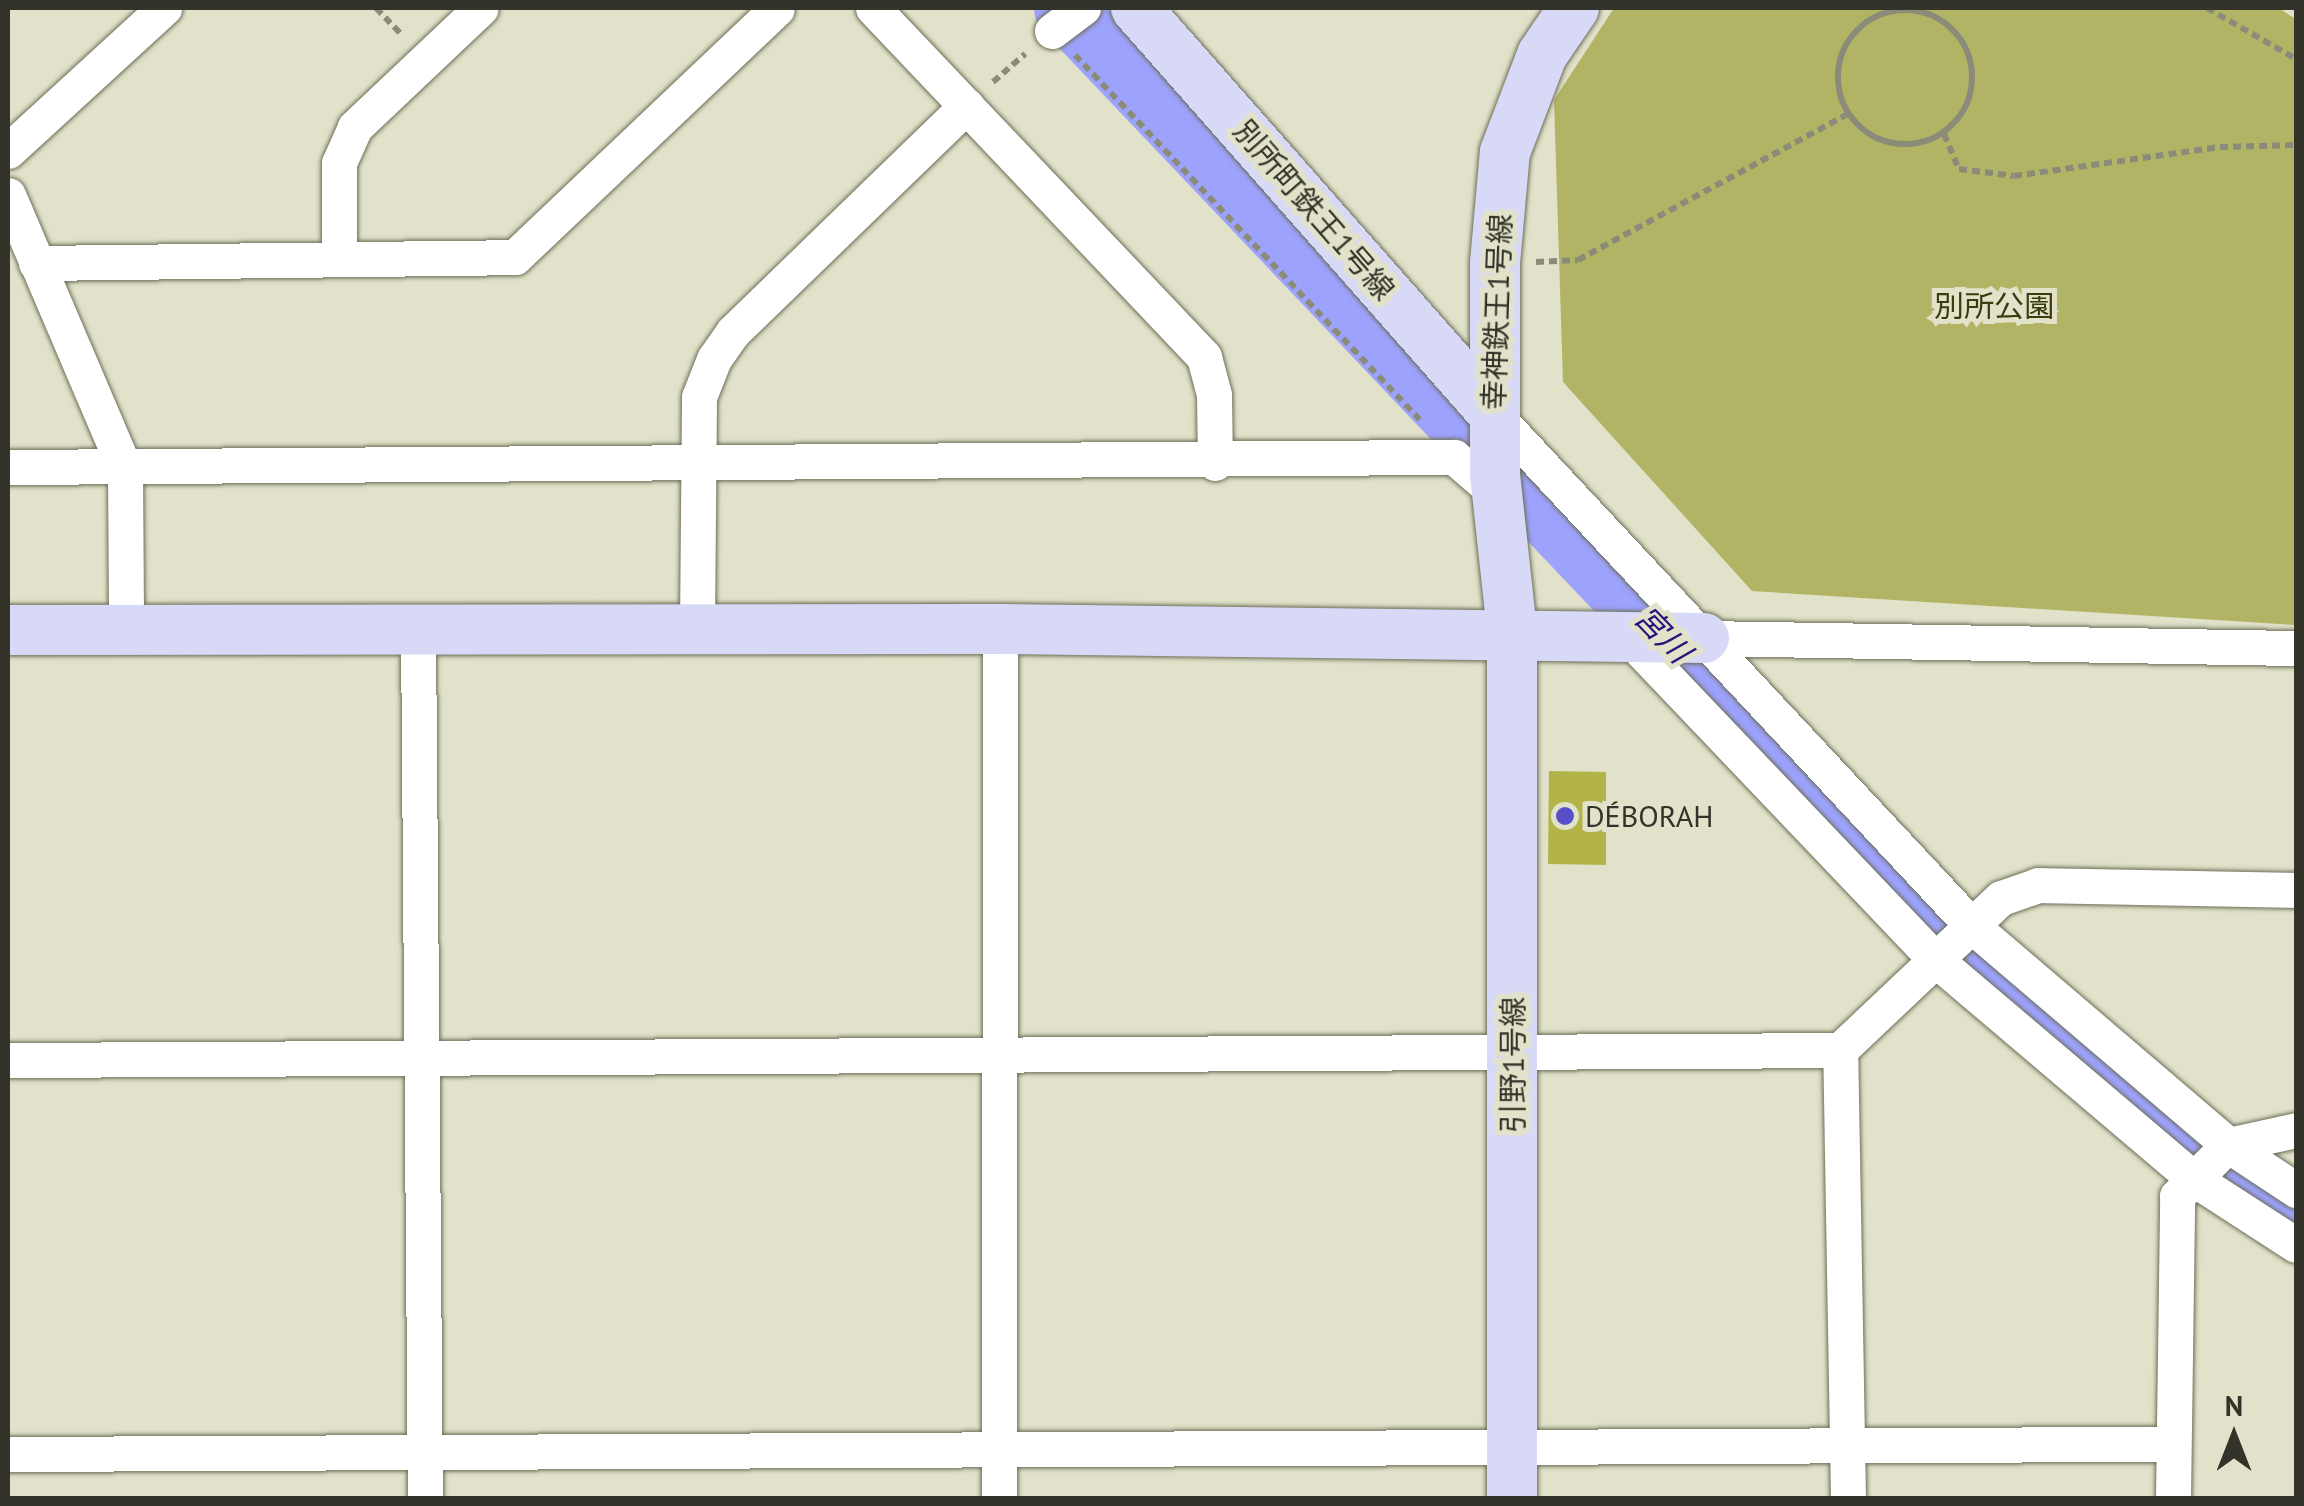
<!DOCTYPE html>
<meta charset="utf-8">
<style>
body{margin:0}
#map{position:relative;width:2304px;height:1506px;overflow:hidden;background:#e1e2c9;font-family:"PT Sans","Noto Sans JP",sans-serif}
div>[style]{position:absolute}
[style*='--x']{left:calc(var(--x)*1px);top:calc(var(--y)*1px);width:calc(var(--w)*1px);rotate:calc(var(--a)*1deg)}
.green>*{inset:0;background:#b1b464}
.river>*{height:68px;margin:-34px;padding:0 34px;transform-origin:34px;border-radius:34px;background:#9da3fd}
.building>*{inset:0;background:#b2b449}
.path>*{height:6px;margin-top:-3px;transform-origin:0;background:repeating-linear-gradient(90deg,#8b8b79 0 8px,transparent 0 13px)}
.path>.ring{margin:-3px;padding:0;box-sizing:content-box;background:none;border:6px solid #8b8b79;border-radius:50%}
.roads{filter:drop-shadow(0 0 2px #6d6e58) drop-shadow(0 0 2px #6d6e58)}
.street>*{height:35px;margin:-17.5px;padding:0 17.5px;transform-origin:17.5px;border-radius:17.5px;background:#fff}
.secondary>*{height:50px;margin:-25px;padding:0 25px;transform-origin:25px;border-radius:25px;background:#d8d9f7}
.dots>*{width:28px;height:28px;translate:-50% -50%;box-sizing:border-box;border:5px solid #e1e2c9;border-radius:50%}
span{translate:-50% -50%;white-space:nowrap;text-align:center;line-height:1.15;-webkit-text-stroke:10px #e1e2c9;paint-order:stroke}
.street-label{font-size:30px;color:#333329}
.park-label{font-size:30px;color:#3b3b0e}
.poi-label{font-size:30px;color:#333329}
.left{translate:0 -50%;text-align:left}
.water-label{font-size:32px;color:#27137b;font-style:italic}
.frame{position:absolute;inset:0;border:10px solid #333329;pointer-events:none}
.north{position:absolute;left:2184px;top:1386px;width:100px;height:100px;-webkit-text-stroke:8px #e1e2c9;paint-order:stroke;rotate:0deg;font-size:28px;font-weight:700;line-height:40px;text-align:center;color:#333329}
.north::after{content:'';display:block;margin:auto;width:35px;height:45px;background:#333329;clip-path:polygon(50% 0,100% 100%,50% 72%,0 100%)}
</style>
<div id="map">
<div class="green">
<div style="clip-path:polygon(1614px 8px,2278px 8px,2296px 19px,2296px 625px,1752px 591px,1563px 382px,1554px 100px)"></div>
</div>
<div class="river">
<div style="--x:1068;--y:8;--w:1328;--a:46.46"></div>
<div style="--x:1983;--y:971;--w:183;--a:42.1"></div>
<div style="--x:2119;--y:1094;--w:215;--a:34.6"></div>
</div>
<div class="building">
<div style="clip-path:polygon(1549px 771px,1606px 772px,1606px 865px,1548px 864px)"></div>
</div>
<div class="path">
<div style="--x:376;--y:8;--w:39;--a:46"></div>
<div style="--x:2207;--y:8;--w:103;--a:29.8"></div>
<div class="ring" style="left:1838px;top:10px;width:128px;height:128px"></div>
<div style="--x:1075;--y:55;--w:502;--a:46.61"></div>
<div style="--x:993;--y:82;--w:43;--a:-41.2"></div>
<div style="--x:1944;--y:134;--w:38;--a:67"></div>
<div style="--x:1959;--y:169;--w:55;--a:7.3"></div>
<div style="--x:2014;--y:176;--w:208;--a:-8"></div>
<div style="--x:2220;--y:147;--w:76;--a:-1.5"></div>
<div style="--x:1536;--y:262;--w:42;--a:-2.7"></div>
<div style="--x:1578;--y:260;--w:307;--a:-28.4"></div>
</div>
<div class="roads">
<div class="street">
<div style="--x:873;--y:8;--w:481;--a:46.5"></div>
<div style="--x:1204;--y:357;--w:39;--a:75"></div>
<div style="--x:1214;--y:395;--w:68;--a:89.2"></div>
<div style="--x:1052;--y:31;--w:39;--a:-37"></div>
<div style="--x:8;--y:151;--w:212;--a:-42.5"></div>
<div style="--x:8;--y:195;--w:298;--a:66.9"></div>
<div style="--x:125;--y:469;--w:161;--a:89.6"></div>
<div style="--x:339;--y:257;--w:94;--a:-90"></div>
<div style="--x:339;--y:163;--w:39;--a:-66"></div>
<div style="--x:355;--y:127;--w:173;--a:-43.4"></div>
<div style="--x:36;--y:263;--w:479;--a:-0.7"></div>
<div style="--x:515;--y:257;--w:361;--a:-43.5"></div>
<div style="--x:1492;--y:412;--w:703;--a:46.96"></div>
<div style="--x:1972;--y:926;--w:337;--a:40.5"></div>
<div style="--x:2228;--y:1145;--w:82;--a:33.5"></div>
<div style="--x:8;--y:467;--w:1446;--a:-0.4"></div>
<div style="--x:1454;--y:457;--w:58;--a:40.8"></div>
<div style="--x:697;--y:628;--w:231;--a:-89.5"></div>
<div style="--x:699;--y:397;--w:41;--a:-68.5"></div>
<div style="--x:714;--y:359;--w:33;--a:-55"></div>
<div style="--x:733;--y:332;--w:325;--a:-44.1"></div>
<div style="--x:418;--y:630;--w:868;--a:89.54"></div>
<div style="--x:1704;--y:638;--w:592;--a:0.97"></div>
<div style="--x:1631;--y:640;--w:443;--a:46.4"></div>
<div style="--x:1937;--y:961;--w:337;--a:40.3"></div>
<div style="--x:2194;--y:1179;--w:121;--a:32.9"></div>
<div style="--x:8;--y:1060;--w:1832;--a:-0.31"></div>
<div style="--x:8;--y:1454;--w:2161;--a:-0.27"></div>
<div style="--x:999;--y:1498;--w:869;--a:-89.93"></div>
<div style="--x:1848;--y:1498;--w:448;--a:-91"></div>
<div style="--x:1840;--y:1050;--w:221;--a:-43.4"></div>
<div style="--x:2001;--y:898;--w:39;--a:-19"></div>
<div style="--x:2038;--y:885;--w:258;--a:1.1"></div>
<div style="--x:2173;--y:1498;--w:302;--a:-89.2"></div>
<div style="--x:2177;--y:1196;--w:72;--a:-45"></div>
<div style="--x:2228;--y:1145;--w:70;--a:-12.4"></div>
</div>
<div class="secondary">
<div style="--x:1136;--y:8;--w:538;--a:48.61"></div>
<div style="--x:8;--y:630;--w:992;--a:-0.06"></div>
<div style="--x:1000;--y:629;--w:704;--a:0.73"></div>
<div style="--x:1512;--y:1498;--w:867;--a:-90"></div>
<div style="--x:1512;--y:631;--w:157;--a:-96.2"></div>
<div style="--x:1495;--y:475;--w:212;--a:-90"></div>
<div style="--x:1495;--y:263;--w:111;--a:-84.9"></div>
<div style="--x:1505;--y:152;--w:104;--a:-69.1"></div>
<div style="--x:1542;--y:55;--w:57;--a:-55.8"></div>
</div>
</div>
<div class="dots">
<div style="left:1565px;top:816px;background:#564fc7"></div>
</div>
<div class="street-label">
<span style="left:1314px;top:210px;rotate:49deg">別所町鉄王1号線</span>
<span style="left:1497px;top:312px;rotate:-88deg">幸神鉄王1号線</span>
<span style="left:1513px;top:1065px;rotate:-90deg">引野1号線</span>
</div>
<div class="park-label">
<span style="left:1994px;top:306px">別所公園</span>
</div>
<div class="poi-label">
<span class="left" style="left:1585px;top:816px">DÉBORAH</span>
</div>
<div class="water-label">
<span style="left:1663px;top:634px;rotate:46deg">宮川</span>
</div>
<div class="frame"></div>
<div class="north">N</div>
</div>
